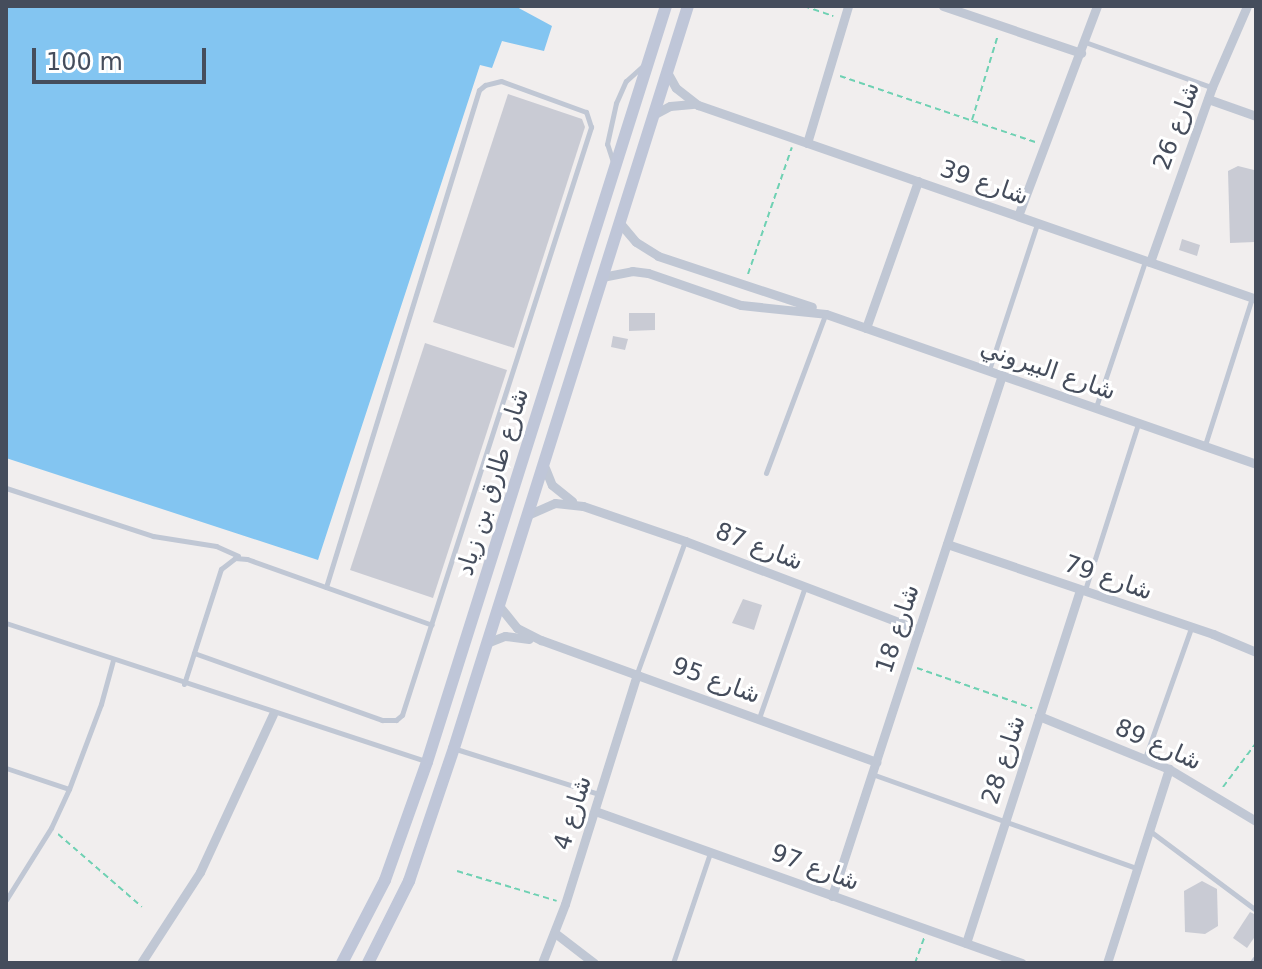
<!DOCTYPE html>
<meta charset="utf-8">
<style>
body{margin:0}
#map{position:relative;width:1262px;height:969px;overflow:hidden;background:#f1eeee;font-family:"DejaVu Sans","Noto Naskh Arabic",sans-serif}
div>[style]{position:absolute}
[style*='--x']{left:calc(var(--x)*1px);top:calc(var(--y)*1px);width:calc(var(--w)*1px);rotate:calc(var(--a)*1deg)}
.water>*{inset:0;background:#83c5f1}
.building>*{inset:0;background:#c9cbd4}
.path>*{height:2px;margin-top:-1px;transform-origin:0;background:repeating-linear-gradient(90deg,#6fd1b3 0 6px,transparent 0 10px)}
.service>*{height:5px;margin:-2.5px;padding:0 2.5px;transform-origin:2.5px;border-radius:2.5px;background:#c0c7d4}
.minor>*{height:9px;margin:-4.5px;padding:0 4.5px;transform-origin:4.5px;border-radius:4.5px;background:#c0c7d4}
.secondary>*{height:12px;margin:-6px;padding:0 6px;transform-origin:6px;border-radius:6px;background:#bfc6d8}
span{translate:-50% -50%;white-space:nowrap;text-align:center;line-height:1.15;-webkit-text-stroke:6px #fff;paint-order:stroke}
.street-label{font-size:24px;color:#454d5c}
.frame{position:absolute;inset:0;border:8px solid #454d5c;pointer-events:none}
.scale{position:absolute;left:32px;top:48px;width:174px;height:36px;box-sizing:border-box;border:4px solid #454d5c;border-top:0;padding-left:10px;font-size:24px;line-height:28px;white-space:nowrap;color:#454d5c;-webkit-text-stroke:6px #fff;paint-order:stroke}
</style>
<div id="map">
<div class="water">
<div style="clip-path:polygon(6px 6px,515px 6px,552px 26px,544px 51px,502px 41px,492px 68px,480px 65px,318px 560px,6px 458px)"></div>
</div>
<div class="building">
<div style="clip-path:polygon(508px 94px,582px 119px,585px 127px,514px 348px,433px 322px)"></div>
<div style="clip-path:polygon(1238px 166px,1254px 170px,1255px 242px,1230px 243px,1228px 171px)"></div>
<div style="clip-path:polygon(1182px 239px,1200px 245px,1197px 256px,1179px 250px)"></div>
<div style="clip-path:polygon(629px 313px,655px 313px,655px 330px,629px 331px)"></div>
<div style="clip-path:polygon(613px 336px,628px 339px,625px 350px,611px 347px)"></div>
<div style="clip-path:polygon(425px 343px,507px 370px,433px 598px,350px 570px)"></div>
<div style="clip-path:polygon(743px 599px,762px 605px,754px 630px,732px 623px)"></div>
<div style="clip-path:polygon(1202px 881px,1217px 889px,1218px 926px,1205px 934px,1185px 932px,1184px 891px)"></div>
<div style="clip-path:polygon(1250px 912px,1256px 915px,1256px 935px,1247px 948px,1233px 938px)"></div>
</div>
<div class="path">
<div style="--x:804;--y:6;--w:31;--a:19"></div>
<div style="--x:840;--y:76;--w:206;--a:18.7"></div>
<div style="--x:972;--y:120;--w:89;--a:-73"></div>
<div style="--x:748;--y:274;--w:134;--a:-70.9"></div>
<div style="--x:917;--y:668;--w:122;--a:19.2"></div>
<div style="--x:1223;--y:787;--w:55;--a:-53.1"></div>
<div style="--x:58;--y:834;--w:111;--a:41"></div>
<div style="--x:457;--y:871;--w:104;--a:16.7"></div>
<div style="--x:915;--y:963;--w:27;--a:-70"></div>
</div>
<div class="service">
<div style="--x:1085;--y:42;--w:134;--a:19.7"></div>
<div style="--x:614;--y:165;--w:22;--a:-108"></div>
<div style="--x:607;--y:144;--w:42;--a:-77.6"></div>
<div style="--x:616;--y:103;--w:24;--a:-66"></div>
<div style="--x:626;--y:81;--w:28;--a:-42"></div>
<div style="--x:989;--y:370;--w:154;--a:-71.8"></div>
<div style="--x:1096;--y:407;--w:154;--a:-71.4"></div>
<div style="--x:1205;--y:445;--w:154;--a:-72.3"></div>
<div style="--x:766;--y:473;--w:169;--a:-69.5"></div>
<div style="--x:6;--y:488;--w:155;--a:18.1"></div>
<div style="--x:153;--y:536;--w:64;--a:9"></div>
<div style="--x:216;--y:546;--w:24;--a:24"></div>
<div style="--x:1085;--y:590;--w:174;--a:-72.3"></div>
<div style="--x:6;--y:623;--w:442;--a:18.2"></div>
<div style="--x:194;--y:653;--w:200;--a:19.6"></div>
<div style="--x:382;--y:720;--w:14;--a:0"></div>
<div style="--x:396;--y:720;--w:8;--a:-40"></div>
<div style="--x:402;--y:715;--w:618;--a:-72.18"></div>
<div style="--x:591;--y:127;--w:16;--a:-108"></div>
<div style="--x:586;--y:112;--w:90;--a:-160"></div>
<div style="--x:501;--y:81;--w:16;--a:166"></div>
<div style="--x:485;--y:85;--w:8;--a:140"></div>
<div style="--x:479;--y:90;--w:520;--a:107.11"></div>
<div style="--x:637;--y:673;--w:140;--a:-70"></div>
<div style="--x:184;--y:684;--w:121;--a:-72.2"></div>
<div style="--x:221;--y:569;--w:18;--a:-38"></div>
<div style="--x:235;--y:558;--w:12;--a:5"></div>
<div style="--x:247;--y:559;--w:196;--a:19.6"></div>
<div style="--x:759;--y:718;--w:139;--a:-70.7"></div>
<div style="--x:456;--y:749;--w:150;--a:17.5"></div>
<div style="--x:1145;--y:758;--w:138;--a:-70.5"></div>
<div style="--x:6;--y:768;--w:66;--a:18.4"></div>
<div style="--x:872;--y:774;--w:280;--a:19.6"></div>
<div style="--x:1150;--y:831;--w:132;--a:36.7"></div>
<div style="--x:6;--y:900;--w:85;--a:-58"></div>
<div style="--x:51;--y:828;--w:43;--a:-65.2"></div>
<div style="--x:69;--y:789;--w:91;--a:-69.4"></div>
<div style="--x:101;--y:704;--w:46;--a:-74.7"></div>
<div style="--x:673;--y:963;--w:116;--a:-71.4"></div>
</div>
<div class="minor">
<div style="--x:943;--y:6;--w:146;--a:18.8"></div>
<div style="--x:667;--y:72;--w:18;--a:61"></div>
<div style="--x:676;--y:88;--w:28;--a:38"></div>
<div style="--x:698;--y:105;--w:591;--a:19.17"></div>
<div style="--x:1208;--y:99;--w:51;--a:19.5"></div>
<div style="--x:653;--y:115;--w:19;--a:-28"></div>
<div style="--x:670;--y:106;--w:25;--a:-5"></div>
<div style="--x:807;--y:143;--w:143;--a:-73.3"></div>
<div style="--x:1018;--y:216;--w:224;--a:-69.4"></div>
<div style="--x:619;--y:222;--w:26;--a:50"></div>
<div style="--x:636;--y:242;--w:26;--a:32"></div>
<div style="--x:658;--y:256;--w:162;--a:18.3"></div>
<div style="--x:1150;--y:262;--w:186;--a:-70.5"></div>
<div style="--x:1212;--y:87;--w:88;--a:-66.6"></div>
<div style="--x:602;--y:277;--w:31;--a:-11"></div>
<div style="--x:632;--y:271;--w:16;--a:7"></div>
<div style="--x:648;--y:273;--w:98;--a:19"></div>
<div style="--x:741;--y:305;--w:85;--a:6"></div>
<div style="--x:826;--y:314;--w:455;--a:19.2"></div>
<div style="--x:866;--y:328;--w:156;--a:-70.5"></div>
<div style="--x:545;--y:468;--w:18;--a:68"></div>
<div style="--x:552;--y:485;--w:26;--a:39"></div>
<div style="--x:530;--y:514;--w:27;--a:-24"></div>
<div style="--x:555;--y:503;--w:28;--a:6"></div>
<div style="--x:583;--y:506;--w:108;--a:18.9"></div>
<div style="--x:685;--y:541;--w:250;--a:20.8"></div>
<div style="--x:947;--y:544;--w:281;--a:18.7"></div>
<div style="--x:1213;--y:634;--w:47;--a:22.7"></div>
<div style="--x:500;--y:607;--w:27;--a:51"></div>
<div style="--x:517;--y:628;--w:27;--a:27"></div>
<div style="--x:541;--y:640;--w:357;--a:20"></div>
<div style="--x:489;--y:642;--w:17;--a:-21"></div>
<div style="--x:505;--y:636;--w:24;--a:7"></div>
<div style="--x:1039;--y:716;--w:140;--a:22.2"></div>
<div style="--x:1169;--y:769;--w:101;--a:30.9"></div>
<div style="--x:595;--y:811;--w:453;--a:19.6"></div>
<div style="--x:832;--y:896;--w:548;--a:-71.93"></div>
<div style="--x:555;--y:933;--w:49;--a:37.6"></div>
<div style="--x:966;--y:943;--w:371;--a:-72.1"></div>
<div style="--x:141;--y:963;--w:108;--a:-57"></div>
<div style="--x:200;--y:872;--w:174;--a:-65.2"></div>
<div style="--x:542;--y:963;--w:63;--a:-68.7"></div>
<div style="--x:565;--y:904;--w:241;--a:-72.6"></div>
<div style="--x:1107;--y:963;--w:204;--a:-72.3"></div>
<div style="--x:1254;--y:963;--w:4;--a:-56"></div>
</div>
<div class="secondary">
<div style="--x:342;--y:963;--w:93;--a:-62.6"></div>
<div style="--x:385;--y:880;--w:125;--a:-70.4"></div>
<div style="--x:427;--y:762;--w:793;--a:-72.46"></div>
<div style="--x:368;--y:963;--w:92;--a:-63.4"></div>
<div style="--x:409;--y:881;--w:140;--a:-71.3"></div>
<div style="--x:454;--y:748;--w:778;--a:-72.5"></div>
</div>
<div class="street-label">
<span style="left:1177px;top:126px;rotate:-70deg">شارع 26</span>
<span style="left:984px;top:183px;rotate:19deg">شارع 39</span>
<span style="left:1048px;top:370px;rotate:19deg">شارع البيروني</span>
<span style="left:493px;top:482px;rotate:-73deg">شارع طارق بن زياد</span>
<span style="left:759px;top:547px;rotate:21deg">شارع 87</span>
<span style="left:1108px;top:578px;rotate:19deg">شارع 79</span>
<span style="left:898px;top:629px;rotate:-72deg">شارع 18</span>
<span style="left:716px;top:681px;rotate:20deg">شارع 95</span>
<span style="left:1158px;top:745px;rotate:24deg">شارع 89</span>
<span style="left:1004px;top:760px;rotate:-72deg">شارع 28</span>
<span style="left:573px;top:813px;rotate:-73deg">شارع 4</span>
<span style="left:815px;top:868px;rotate:20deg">شارع 97</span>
</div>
<div class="frame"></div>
<div class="scale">100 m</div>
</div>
